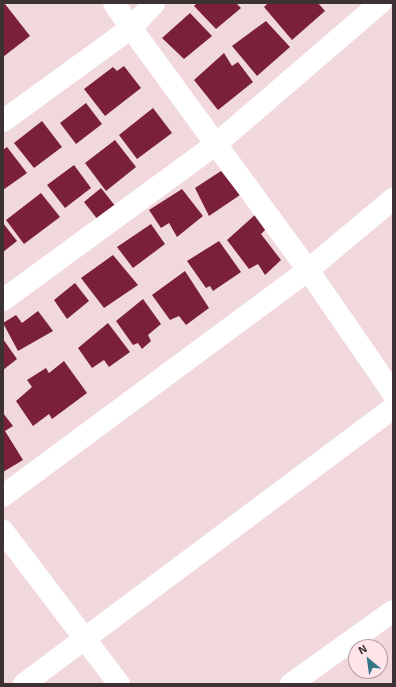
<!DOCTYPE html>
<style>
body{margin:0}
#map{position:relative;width:396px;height:687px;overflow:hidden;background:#f1d8dc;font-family:"Exo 2",sans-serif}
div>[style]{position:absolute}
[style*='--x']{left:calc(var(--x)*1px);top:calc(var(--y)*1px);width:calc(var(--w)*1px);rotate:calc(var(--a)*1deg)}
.building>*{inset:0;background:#7a203a}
.minor>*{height:22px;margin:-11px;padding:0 11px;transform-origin:11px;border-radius:11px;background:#fff}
span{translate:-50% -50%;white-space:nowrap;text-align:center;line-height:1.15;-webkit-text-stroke:4px #ffe5e9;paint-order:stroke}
.frame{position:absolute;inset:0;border:4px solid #3c3234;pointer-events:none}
.north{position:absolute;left:348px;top:639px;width:40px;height:40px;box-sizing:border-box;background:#ffe5e9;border:1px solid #b19da1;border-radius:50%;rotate:331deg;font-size:11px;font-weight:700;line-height:16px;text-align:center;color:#3c3234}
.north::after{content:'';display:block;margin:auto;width:14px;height:18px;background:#347687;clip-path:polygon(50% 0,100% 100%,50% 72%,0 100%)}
</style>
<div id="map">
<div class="building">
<div style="clip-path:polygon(197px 3px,236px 3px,241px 8px,216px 29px,194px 6px)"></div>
<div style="clip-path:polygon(268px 3px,318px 3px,325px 11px,292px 40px,264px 7px)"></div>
<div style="clip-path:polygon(5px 4px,30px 36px,3px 57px,3px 5px)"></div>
<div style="clip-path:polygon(190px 13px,212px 36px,184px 59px,162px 38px)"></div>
<div style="clip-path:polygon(266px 21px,290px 47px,257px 76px,232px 46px)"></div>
<div style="clip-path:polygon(224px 53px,232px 66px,238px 62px,253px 82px,218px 110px,194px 80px)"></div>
<div style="clip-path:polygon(124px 66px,141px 88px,105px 116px,84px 89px,113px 67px,117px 71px)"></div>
<div style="clip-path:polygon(86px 103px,102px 124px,76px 144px,60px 123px)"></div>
<div style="clip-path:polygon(153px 108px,172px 133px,137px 159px,119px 135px)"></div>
<div style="clip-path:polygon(42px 121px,62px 147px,34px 168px,14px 143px)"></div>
<div style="clip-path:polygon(115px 140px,136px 167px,106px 191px,85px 163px)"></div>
<div style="clip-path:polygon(7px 147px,27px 173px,3px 190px,3px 150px)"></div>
<div style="clip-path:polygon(74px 165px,91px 188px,65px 208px,47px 185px)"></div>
<div style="clip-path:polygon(221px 171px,240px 195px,209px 216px,195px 188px)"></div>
<div style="clip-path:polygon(101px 188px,116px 207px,98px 220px,84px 202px)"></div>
<div style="clip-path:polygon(182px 189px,203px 216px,177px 237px,169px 223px,161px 228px,149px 210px)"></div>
<div style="clip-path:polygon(41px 193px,60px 217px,24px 244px,6px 220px)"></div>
<div style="clip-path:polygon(256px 214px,266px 229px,261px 234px,281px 260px,265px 275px,258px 264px,249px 269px,227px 240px)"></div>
<div style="clip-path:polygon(3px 223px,17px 241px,3px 252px)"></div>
<div style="clip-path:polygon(151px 224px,165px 244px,133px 268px,117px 247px)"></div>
<div style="clip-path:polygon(219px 241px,241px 272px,213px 291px,210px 286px,206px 288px,187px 261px)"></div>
<div style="clip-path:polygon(113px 255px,138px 285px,104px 308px,81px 278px)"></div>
<div style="clip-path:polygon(185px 271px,209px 308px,186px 325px,179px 316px,170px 320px,152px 295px)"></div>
<div style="clip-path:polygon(75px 283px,89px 301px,67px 319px,54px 300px)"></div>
<div style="clip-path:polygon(143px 299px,161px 324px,148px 335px,151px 341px,142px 349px,138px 343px,133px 345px,116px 321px)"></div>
<div style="clip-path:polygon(38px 311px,53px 331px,18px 351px,3px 323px,16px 315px,22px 323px)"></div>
<div style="clip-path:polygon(108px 323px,130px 352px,109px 367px,104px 360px,92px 368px,78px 348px)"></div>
<div style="clip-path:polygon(3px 339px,17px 359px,3px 370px)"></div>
<div style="clip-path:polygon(64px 361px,87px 393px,52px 419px,49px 414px,33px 426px,16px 401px,32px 387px,27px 380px,46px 368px,49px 373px)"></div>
<div style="clip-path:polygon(3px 413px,13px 426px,5px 431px,23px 460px,3px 472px)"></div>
</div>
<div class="minor">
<div style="--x:114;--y:3;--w:30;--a:56"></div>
<div style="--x:131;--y:28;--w:300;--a:53.8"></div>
<div style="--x:308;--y:270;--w:150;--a:55.4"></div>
<div style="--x:3;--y:121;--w:158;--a:-36"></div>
<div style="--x:131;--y:28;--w:34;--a:-47"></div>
<div style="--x:3;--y:300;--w:263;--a:-36.2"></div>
<div style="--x:215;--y:145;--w:218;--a:-40.7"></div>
<div style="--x:3;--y:496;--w:380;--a:-36.5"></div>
<div style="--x:308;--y:270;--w:111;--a:-39.9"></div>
<div style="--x:3;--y:531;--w:192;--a:52.8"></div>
<div style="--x:24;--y:684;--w:461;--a:-36.8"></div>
<div style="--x:291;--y:684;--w:125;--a:-35.6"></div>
</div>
<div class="frame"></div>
<div class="north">N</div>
</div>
